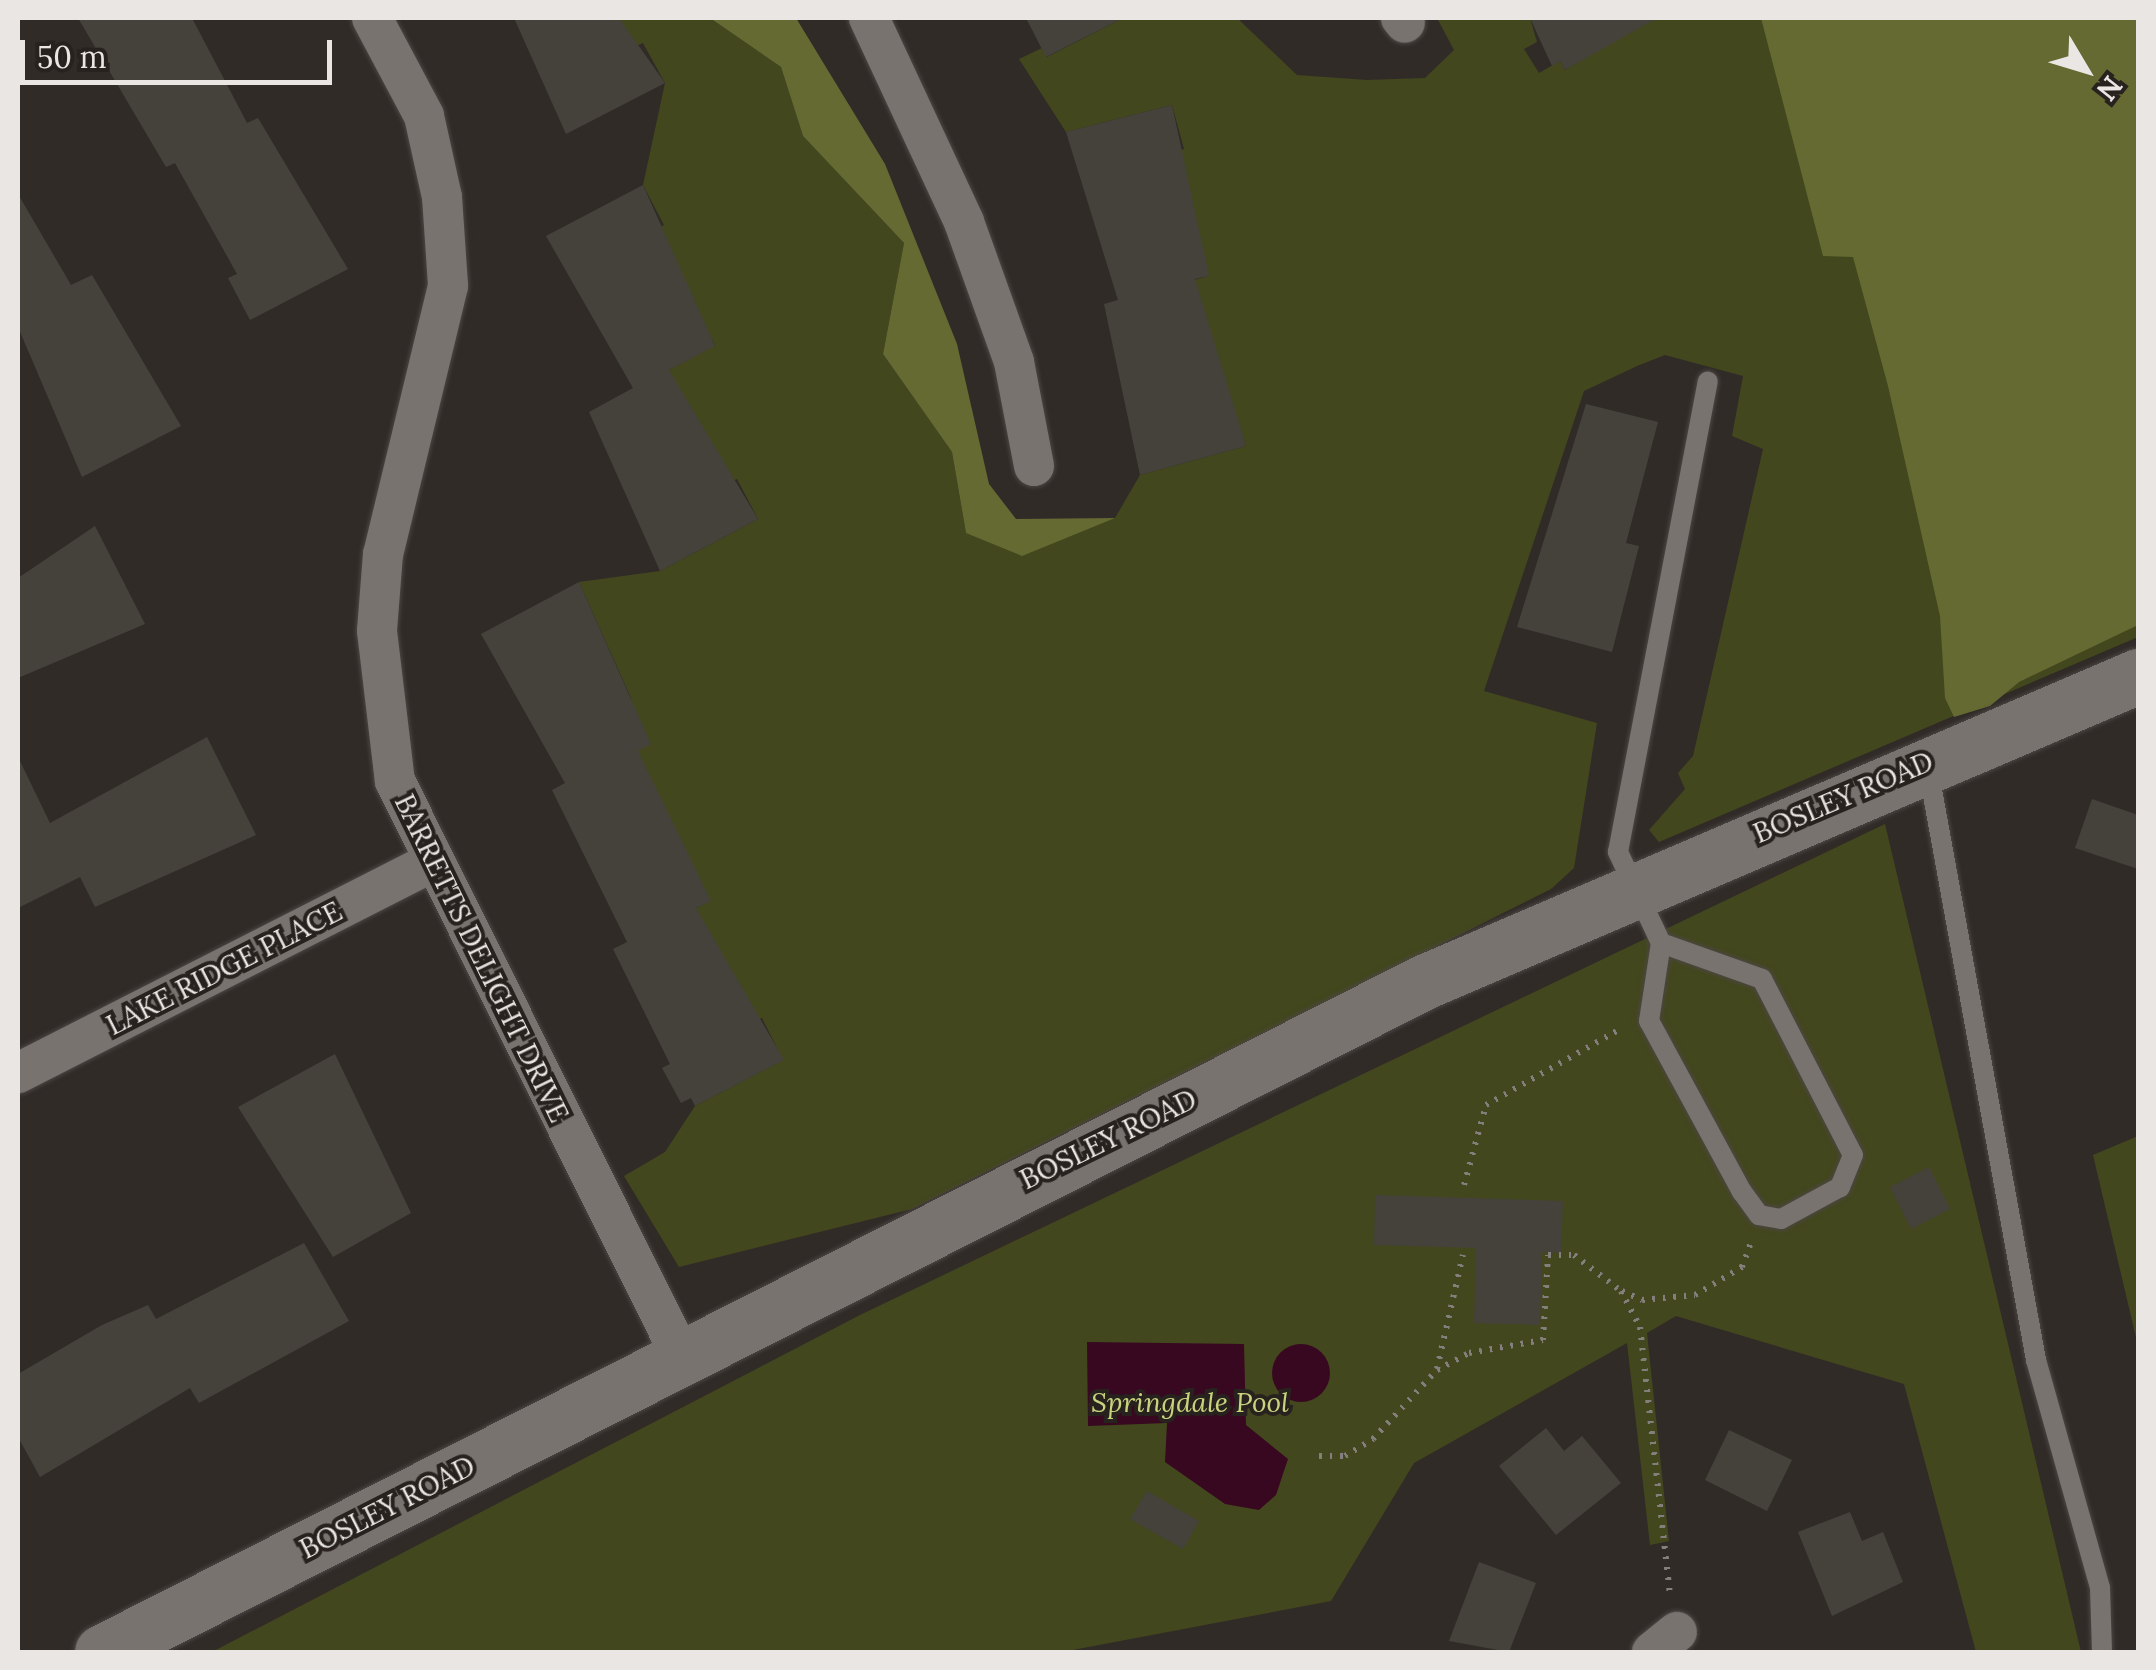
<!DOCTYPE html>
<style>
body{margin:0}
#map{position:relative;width:2156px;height:1670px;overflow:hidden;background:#312b28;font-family:Lora,serif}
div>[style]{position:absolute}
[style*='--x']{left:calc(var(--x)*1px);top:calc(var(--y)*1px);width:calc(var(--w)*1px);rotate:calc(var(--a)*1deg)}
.green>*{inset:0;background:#43471d}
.forest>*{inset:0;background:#656a32}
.water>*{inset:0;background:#380821}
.round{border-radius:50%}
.building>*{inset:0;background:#45423c}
.path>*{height:6px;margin-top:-3px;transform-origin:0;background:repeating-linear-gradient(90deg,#847f7d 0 2.5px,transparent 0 10.5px)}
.roads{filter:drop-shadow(0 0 2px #4b4644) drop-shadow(0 0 2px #4b4644)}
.lane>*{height:20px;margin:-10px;padding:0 10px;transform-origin:10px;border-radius:10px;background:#79736f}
.street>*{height:40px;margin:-20px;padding:0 20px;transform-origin:20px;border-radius:20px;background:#79736f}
.secondary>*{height:55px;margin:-27.5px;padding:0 27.5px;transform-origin:27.5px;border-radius:27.5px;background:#79736f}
span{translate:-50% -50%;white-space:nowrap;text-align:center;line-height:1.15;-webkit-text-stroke:8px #27221e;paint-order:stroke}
.street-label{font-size:28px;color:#e9e6e4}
.park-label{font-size:28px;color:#c9d27d;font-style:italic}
.frame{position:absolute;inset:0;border:20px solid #e9e6e4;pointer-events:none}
.north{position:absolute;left:2036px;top:20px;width:100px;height:100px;-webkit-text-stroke:8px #27221e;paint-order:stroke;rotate:128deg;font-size:28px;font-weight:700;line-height:40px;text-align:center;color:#e9e6e4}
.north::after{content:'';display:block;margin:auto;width:35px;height:45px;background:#e9e6e4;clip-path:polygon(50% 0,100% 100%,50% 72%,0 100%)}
.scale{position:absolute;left:20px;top:40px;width:312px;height:45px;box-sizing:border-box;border:5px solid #e9e6e4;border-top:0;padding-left:12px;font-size:30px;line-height:35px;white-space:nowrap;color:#e9e6e4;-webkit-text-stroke:8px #27221e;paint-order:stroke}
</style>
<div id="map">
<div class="green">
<div style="clip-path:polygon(619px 18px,710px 18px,781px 67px,803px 136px,904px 243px,883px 354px,952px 452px,966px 533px,1115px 518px,1140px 475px,1246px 446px,1191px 281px,1208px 276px,1173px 152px,1184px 149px,1172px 105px,1066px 132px,1019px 59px,1042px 48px,1047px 57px,1123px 18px,1237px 18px,1297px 75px,1367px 80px,1425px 78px,1454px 50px,1437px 18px,1530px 18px,1537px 42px,1524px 49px,1539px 73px,1560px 61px,1565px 70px,1650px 18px,2138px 18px,2138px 637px,1659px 842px,1649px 830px,1685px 789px,1678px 773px,1693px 756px,1763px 449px,1732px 436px,1743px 376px,1665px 355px,1637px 366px,1584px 391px,1484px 691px,1597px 723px,1574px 868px,1551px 889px,912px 1209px,679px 1267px,624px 1176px,665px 1152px,695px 1106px,783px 1060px,762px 1018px,752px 1022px,694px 909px,710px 901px,634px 753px,631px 698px,579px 582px,660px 571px,758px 519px,737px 479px,727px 483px,669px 370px,715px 345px,653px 231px,664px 225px,643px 185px,665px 83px,643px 43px,632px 48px)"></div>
<div style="clip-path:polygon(1885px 824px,2081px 1652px,1976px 1652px,1904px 1384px,1676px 1316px,1647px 1333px,1669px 1541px,1650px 1545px,1627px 1343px,1414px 1463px,1331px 1601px,1062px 1652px,212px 1652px,860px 1315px)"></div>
<div style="clip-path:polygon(2138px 1136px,2138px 1346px,2093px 1155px)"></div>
</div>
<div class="forest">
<div style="clip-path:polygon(710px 18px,796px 18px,885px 164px,957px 344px,989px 484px,1016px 519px,1115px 518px,1022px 556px,966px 533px,952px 452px,883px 354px,904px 243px,803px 136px,781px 67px)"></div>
<div style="clip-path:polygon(1761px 18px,2138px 18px,2138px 625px,2019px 682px,1990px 706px,1954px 717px,1945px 698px,1940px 616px,1888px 386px,1853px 257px,1823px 256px)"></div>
</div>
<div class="water">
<div style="clip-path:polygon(1087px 1342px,1244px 1344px,1246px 1425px,1288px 1459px,1276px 1495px,1259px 1510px,1225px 1504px,1165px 1462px,1167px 1423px,1088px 1426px)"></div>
<div class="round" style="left:1272px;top:1344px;width:58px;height:58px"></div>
</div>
<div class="building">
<div style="clip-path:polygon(78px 18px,192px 18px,247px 123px,258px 118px,348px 269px,250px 320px,228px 278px,237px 274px,175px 163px,166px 167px)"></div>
<div style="clip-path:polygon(514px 18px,619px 18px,665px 83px,566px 134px)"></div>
<div style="clip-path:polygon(1026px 18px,1123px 18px,1046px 57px)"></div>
<div style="clip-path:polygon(1530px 18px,1657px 18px,1565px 70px,1560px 61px,1552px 66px)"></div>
<div style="clip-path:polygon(1172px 105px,1209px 276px,1195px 279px,1246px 446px,1140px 475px,1104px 304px,1118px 300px,1066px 132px)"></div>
<div style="clip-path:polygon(643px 185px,715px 346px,669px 370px,758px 519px,660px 571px,589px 412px,633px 388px,546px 236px)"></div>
<div style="clip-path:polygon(18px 194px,71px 285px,92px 275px,181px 426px,82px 477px,18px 327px)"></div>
<div style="clip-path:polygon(1586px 404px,1658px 422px,1626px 543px,1639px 546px,1612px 652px,1517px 627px)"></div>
<div style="clip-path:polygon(95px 526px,145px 624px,18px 678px,18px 578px)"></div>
<div style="clip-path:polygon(579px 582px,651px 744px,638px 751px,711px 901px,696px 908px,784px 1060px,695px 1106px,691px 1098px,681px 1103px,662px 1068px,670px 1064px,613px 949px,627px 942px,552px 790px,565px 783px,481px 634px)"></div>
<div style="clip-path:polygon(207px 737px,256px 835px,95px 907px,80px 877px,18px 908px,18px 757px,50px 823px)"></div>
<div style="clip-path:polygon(2092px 799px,2138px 815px,2138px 869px,2075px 848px)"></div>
<div style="clip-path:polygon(335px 1054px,411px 1213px,333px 1257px,238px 1107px)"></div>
<div style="clip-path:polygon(1929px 1167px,1950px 1209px,1911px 1229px,1890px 1187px)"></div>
<div style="clip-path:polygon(1375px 1195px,1563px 1201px,1561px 1253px,1542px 1252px,1540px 1325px,1474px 1323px,1476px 1248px,1374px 1245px)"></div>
<div style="clip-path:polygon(304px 1243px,349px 1321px,199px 1403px,190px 1388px,40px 1477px,18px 1437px,18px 1374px,102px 1325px,148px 1305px,156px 1319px)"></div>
<div style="clip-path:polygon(1546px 1428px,1564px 1451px,1582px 1436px,1621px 1483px,1556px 1535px,1499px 1466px)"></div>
<div style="clip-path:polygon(1729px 1430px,1792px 1460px,1767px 1511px,1705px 1480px)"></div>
<div style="clip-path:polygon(1147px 1491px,1199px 1521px,1183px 1549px,1130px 1519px)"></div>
<div style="clip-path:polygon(1850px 1512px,1862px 1541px,1883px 1532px,1903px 1582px,1832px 1616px,1798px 1532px)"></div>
<div style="clip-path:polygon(1479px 1562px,1536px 1583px,1509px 1652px,1449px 1641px)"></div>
</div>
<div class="path">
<div style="--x:1464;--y:1185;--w:83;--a:-74.6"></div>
<div style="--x:1486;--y:1105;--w:156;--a:-29.5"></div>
<div style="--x:1622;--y:1291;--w:22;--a:24"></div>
<div style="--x:1642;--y:1300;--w:53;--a:-5.4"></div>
<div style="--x:1695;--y:1295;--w:55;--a:-30.8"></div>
<div style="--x:1742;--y:1267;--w:27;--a:-70"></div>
<div style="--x:1437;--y:1369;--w:117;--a:-77.2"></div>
<div style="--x:1319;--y:1456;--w:26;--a:0"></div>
<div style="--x:1345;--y:1456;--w:33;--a:-31"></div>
<div style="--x:1373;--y:1439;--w:94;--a:-47.2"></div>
<div style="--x:1437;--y:1370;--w:36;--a:-28"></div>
<div style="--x:1469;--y:1353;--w:75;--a:-10"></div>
<div style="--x:1543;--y:1340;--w:85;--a:-86.6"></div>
<div style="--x:1548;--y:1255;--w:26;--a:0"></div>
<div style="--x:1574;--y:1255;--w:59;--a:37.5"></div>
<div style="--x:1621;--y:1291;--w:41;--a:62.2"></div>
<div style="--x:1640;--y:1327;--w:271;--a:83.6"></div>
</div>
<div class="roads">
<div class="lane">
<div style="--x:1928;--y:768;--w:602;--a:79.66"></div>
<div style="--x:2036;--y:1360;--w:237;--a:74.3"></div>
<div style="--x:2100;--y:1588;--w:64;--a:88.2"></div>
<div style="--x:1661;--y:943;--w:107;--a:19.6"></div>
<div style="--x:1762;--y:979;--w:198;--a:62.7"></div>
<div style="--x:1853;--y:1155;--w:35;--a:112"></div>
<div style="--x:1840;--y:1187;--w:67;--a:151.5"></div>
<div style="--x:1781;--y:1219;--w:22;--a:-170"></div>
<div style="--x:1759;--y:1215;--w:29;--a:-126"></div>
<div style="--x:1742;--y:1192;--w:195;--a:-118.5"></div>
<div style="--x:1649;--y:1021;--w:79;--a:-81.3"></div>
<div style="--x:1661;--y:943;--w:101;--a:-115.3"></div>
<div style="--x:1618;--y:852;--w:479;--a:-79.2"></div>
</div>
<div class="street">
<div style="--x:372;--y:18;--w:111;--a:62"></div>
<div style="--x:424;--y:116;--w:83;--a:77.5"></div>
<div style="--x:442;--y:197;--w:89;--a:86.1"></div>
<div style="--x:448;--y:286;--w:276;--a:103.6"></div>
<div style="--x:383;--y:554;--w:77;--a:94.5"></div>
<div style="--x:377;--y:631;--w:151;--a:83.2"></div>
<div style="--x:395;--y:781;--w:642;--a:63.55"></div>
<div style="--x:869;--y:18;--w:225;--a:65"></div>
<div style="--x:964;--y:222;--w:149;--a:70.3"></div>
<div style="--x:1014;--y:362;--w:106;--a:79.1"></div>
<div style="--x:1401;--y:18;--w:6;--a:51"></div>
<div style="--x:18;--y:1073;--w:463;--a:-27"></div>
<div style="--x:1652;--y:1652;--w:32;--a:-39"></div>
</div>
<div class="secondary">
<div style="--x:102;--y:1652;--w:1484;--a:-26.88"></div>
<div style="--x:1426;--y:981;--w:775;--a:-23.19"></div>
</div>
</div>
<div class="street-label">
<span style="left:1843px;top:797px;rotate:-23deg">BOSLEY ROAD</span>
<span style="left:482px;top:958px;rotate:64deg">BARRETTS DELIGHT DRIVE</span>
<span style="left:224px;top:968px;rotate:-27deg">LAKE RIDGE PLACE</span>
<span style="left:1108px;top:1139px;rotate:-26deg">BOSLEY ROAD</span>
<span style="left:387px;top:1507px;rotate:-27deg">BOSLEY ROAD</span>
</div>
<div class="park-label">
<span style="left:1190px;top:1402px">Springdale Pool</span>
</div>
<div class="frame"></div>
<div class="north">N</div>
<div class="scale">50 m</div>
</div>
